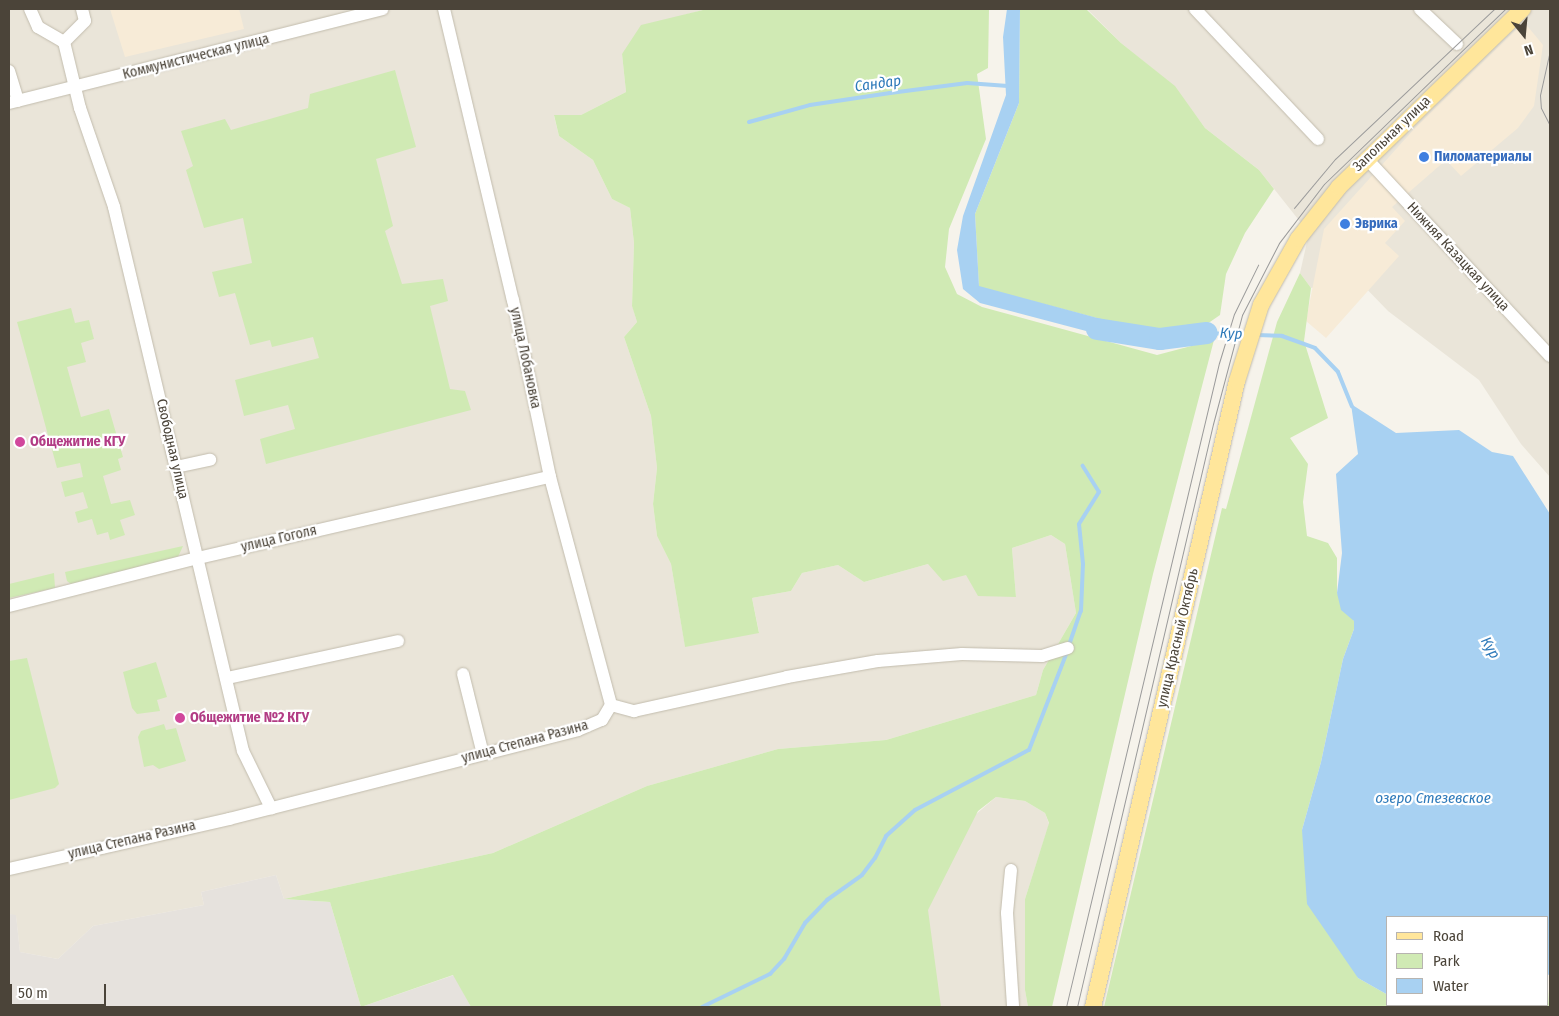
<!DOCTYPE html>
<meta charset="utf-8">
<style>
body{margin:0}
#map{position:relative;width:1559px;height:1016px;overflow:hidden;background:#f6f3eb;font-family:"Fira Sans Condensed",sans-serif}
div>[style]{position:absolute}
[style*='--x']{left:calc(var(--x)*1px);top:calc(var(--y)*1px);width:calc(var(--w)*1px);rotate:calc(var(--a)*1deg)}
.residential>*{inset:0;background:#eae5d9}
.commercial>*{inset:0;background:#f7ebd7}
.industrial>*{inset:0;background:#e6e2dd}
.green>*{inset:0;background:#d0eab4}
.water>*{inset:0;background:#a8d1f2}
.stream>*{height:4px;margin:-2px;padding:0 2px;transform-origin:2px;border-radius:2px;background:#a8d1f2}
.river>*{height:22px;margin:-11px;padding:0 11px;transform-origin:11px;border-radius:11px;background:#a8d1f2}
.roads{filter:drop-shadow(0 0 1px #c2bcad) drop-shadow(0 0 1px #c2bcad)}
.minor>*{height:12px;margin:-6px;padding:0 6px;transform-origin:6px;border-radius:6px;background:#fff}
.major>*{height:16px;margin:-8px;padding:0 8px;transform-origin:8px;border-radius:8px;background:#ffe69b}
.tram>*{height:1px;margin:-0.5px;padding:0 0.5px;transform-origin:0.5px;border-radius:0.5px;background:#9a9a9a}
.dots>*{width:14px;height:14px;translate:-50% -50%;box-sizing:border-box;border:2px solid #fff;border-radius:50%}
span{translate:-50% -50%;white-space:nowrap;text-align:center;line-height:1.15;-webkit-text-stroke:4.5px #fff;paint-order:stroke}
.street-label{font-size:14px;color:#4b4439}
.shop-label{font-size:14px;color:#366cbe;font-weight:700}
.left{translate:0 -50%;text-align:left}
.hotel-label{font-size:14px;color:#b23c85;font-weight:700}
.water-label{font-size:15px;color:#2e7aba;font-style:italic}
.frame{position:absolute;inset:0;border:10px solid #4b4439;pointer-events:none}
.legend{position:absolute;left:1386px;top:916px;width:162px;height:90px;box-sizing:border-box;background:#fff;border:1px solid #b7b4b0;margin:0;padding:6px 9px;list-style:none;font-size:15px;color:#4b4439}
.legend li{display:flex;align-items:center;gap:10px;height:25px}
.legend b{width:25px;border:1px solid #b7b4b0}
.north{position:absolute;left:1499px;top:10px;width:50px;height:50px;-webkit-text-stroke:4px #fff;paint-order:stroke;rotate:163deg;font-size:14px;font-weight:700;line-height:20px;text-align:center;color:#4b4439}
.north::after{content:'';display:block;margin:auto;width:18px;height:22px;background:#4b4439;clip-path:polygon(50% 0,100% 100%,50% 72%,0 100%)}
.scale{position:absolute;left:10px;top:984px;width:96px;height:22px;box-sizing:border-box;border:2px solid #4b4439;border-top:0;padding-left:6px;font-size:15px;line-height:18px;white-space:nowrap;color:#4b4439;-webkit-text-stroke:4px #fff;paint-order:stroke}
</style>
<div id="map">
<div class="residential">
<div style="clip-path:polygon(9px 9px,707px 9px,684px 15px,622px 54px,626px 92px,581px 115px,554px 116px,559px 136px,593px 160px,612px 199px,630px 208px,634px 243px,632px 305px,637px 322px,624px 337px,651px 416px,657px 468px,653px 504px,657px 536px,671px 564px,685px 646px,759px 632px,752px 598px,791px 591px,802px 573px,838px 565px,864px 582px,928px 564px,966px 574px,1016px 597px,1012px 548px,1051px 535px,1065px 544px,1076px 613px,1043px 670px,1036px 695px,886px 740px,778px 749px,647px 786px,493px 853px,284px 899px,276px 875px,201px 892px,204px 905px,93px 926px,58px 959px,20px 952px,16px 916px,9px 914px)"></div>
<div style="clip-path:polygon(1087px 9px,1550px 9px,1550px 477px,1521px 444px,1479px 380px,1388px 311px,1358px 280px,1311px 288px,1300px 273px,1309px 233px,1259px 170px,1205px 128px,1174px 86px,1121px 43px)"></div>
<div style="clip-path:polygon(996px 797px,1025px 801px,1045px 813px,1049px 824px,1025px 899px,1025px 990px,1028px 1007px,752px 1007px)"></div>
</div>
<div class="commercial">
<div style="clip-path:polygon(110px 9px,239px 9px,244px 29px,125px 57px)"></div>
<div style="clip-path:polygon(1524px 22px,1543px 45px,1534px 106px,1518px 128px,1461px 176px,1446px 160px,1392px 207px,1405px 221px,1385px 243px,1399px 256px,1326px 338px,1306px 321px,1324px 229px,1416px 127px)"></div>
</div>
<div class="industrial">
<div style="clip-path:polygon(276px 875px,284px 899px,330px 902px,361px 1007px,454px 975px,471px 1007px,9px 1007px,9px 914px,16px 915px,20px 952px,58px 959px,93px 926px,204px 905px,201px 892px)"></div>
</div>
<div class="green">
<div style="clip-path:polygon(707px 9px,989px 9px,988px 68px,977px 74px,986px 139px,949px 229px,945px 267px,957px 294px,982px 307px,1157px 355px,1214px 340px,1153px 574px,1052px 1007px,1028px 1007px,1025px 990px,1025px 899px,1049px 823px,1045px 813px,1025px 801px,996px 797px,978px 811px,928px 910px,941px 1007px,471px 1007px,453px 975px,361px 1007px,330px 902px,284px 899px,493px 853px,647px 786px,778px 749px,886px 740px,1036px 695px,1043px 670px,1076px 613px,1065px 544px,1051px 535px,1012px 548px,1016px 597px,978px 596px,966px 575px,943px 581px,928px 564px,864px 582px,838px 565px,802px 573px,791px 591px,752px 598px,759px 633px,685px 647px,671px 564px,657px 536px,653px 504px,657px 468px,651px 416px,624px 337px,637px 322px,632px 306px,634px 243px,630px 208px,612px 199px,593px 160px,559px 136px,554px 115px,581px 115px,626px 92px,622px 54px,641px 25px)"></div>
<div style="clip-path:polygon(1020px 9px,1086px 9px,1121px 43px,1175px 86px,1205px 128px,1259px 170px,1274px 189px,1245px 233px,1226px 274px,1220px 315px,1207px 324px,1158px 331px,1131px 327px,979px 287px,975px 214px,1019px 103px)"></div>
<div style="clip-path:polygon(395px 70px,416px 147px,376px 159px,393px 226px,385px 231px,402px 284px,443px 279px,448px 301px,430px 306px,450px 389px,465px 391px,471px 410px,266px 464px,260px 439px,295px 429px,288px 405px,244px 416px,235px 380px,319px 358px,313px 337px,272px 347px,270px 340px,250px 345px,235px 293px,219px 297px,212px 272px,252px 263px,243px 218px,204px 228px,186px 170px,193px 166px,181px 131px,225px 119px,231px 130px,308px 108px,310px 94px)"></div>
<div style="clip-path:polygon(1300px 273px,1311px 288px,1304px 341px,1328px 418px,1290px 438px,1308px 464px,1303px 502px,1307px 536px,1328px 543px,1337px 558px,1337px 593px,1354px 621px,1354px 629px,1343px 659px,1321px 762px,1302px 830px,1358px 978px,1388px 995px,1388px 1005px,1410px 1007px,1104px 1007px,1222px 508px,1226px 509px,1277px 322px)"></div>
<div style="clip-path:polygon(71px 308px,75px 323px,89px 320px,94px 339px,81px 343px,86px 362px,67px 367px,81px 417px,109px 409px,123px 457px,118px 459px,121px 470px,103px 476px,111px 504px,130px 500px,135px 515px,120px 520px,125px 535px,110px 540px,108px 532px,97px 535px,92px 519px,78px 523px,75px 512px,88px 508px,83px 492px,65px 497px,61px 482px,83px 477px,80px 463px,57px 468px,17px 322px)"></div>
<div style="clip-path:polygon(183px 546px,178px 557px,71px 584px,67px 581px,65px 572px)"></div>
<div style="clip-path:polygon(54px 573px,55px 588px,9px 598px,9px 584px)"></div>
<div style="clip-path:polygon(27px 658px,59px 784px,55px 788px,9px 800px,9px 661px)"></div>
<div style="clip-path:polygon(156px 662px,167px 697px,157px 700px,160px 711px,137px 714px,132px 708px,123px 672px)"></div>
<div style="clip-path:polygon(164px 724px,166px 730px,176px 728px,186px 761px,159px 769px,153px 765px,144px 767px,138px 737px,141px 731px)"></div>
<div style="clip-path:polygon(1550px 973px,1550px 1007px,1447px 1007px,1548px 1005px)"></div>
</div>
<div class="water">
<div style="clip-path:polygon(1007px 9px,1020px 9px,1019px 103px,975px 214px,979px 286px,1131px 327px,1124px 341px,980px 303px,963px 289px,957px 250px,963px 216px,1006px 95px,1003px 37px)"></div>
<div style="clip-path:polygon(1351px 404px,1396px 433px,1459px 430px,1492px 452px,1513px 456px,1550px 514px,1550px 974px,1548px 975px,1548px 917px,1388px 917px,1388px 995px,1358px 978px,1307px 904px,1302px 830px,1321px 762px,1343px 659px,1354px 629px,1354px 621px,1341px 610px,1337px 593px,1342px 553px,1336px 474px,1358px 454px)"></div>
</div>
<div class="stream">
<div style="--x:749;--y:122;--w:63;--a:-15.6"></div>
<div style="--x:810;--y:105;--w:81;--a:-8.5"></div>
<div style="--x:890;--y:93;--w:78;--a:-7.4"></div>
<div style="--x:967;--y:83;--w:41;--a:4.2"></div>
<div style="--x:1207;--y:333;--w:40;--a:2.9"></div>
<div style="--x:1257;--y:335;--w:25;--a:2"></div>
<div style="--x:1282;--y:336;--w:35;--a:20"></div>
<div style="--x:1315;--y:348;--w:33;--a:46"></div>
<div style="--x:1338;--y:372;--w:37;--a:68"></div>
<div style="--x:1069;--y:645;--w:36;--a:-71"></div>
<div style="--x:1081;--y:611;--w:47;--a:-87.6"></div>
<div style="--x:1083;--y:564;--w:40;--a:-95.7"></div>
<div style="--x:1079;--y:524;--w:38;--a:-58"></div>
<div style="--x:1099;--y:492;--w:31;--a:-122"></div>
<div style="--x:702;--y:1007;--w:76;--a:-25.9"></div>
<div style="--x:770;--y:974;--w:21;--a:-47"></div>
<div style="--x:784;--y:959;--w:42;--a:-59.7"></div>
<div style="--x:805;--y:923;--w:32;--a:-46"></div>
<div style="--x:827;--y:900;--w:43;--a:-35.5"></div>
<div style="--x:862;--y:875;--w:21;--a:-53"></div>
<div style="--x:875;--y:858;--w:25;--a:-63"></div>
<div style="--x:886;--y:836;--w:39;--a:-42"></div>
<div style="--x:915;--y:810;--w:129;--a:-27.8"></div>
<div style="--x:1029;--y:750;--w:105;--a:-68.8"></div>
</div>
<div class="river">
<div style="--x:1097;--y:329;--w:64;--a:9"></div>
<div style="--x:1160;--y:339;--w:47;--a:-7.3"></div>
</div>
<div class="roads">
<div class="minor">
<div style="--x:30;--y:9;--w:20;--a:66"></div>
<div style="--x:38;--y:27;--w:30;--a:30"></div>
<div style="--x:82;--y:9;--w:12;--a:76"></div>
<div style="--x:85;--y:21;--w:30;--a:135"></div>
<div style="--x:64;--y:42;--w:68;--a:76.4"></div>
<div style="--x:80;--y:108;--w:105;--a:71"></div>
<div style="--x:114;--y:207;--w:559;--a:76.66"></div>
<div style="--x:243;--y:751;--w:64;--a:63.8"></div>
<div style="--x:444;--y:9;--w:299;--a:76.7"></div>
<div style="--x:513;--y:300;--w:181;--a:78.2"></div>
<div style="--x:550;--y:477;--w:236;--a:75"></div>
<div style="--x:1195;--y:9;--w:179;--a:46.6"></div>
<div style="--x:1420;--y:9;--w:51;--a:43.4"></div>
<div style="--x:9;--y:71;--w:31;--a:73"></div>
<div style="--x:9;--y:103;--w:385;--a:-14.1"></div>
<div style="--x:1366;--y:158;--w:270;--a:47.1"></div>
<div style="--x:176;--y:467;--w:35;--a:-12"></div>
<div style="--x:9;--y:606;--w:195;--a:-14.3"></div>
<div style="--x:198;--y:558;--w:361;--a:-13"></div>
<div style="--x:463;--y:674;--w:82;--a:76"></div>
<div style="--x:227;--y:678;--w:175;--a:-12.2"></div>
<div style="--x:9;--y:869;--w:226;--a:-12.8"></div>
<div style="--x:229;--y:819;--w:360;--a:-14.3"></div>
<div style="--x:578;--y:730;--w:26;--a:-23"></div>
<div style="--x:602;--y:720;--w:17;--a:-59"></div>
<div style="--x:611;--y:705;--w:24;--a:15"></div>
<div style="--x:634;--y:711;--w:157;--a:-12.5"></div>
<div style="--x:787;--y:677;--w:92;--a:-10"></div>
<div style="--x:878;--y:661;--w:84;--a:-4.8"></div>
<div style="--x:962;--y:654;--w:80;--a:1.4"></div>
<div style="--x:1042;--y:656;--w:27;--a:-17"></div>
<div style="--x:1011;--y:870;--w:43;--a:95.3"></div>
<div style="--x:1007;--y:913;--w:94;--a:86.3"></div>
</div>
<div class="major">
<div style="--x:1093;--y:1007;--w:642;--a:-77.05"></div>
<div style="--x:1237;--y:381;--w:80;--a:-72.5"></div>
<div style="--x:1261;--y:305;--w:76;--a:-60.7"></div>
<div style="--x:1298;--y:239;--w:66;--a:-51.7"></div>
<div style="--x:1339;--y:187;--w:256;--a:-44.1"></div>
</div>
</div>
<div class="tram">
<div style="--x:1550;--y:50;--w:46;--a:102.5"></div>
<div style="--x:1540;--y:95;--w:13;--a:86"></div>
<div style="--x:1541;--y:108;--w:20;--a:63"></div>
<div style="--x:1294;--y:208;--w:64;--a:-50.1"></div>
<div style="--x:1335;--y:159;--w:219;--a:-43.3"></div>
<div style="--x:1066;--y:1007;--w:662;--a:-76.64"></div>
<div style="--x:1219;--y:363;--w:51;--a:-73"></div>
<div style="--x:1234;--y:314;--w:55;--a:-63.9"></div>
<div style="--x:1077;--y:1007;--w:599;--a:-76.87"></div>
<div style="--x:1213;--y:424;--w:113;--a:-75.1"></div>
<div style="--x:1242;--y:315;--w:81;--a:-62.8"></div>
<div style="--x:1279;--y:243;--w:74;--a:-52.7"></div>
<div style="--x:1324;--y:184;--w:252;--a:-44"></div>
</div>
<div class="dots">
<div style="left:1424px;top:157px;background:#3f7fe0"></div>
<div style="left:1345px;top:224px;background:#3f7fe0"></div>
<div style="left:20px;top:442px;background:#d1479c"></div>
<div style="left:180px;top:718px;background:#d1479c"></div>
</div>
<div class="street-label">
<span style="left:196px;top:57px;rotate:-14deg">Коммунистическая улица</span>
<span style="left:1392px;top:134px;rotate:-44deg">Запольная улица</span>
<span style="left:1458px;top:257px;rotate:47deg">Нижняя Казацкая улица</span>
<span style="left:525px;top:358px;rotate:78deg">улица Лобановка</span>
<span style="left:172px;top:449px;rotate:77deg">Свободная улица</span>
<span style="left:279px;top:539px;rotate:-13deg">улица Гоголя</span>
<span style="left:1178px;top:638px;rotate:-77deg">улица Красный Октябрь</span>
<span style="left:525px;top:742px;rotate:-15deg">улица Степана Разина</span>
<span style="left:132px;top:840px;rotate:-13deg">улица Степана Разина</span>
</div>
<div class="shop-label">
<span class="left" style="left:1434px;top:157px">Пиломатериалы</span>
<span class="left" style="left:1355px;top:224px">Эврика</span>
</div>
<div class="hotel-label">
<span class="left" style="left:30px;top:442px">Общежитие КГУ</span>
<span class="left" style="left:190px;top:718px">Общежитие №2 КГУ</span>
</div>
<div class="water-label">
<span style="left:878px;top:84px;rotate:-8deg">Сандар</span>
<span style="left:1231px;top:334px;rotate:3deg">Кур</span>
<span style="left:1490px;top:648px;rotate:60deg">Кур</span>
<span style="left:1433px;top:799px">озеро Стезевское</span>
</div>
<div class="frame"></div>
<ul class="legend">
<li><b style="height:6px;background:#ffe69b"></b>Road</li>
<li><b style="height:14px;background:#d0eab4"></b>Park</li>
<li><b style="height:14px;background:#a8d1f2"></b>Water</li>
</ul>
<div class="north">N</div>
<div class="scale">50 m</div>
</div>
